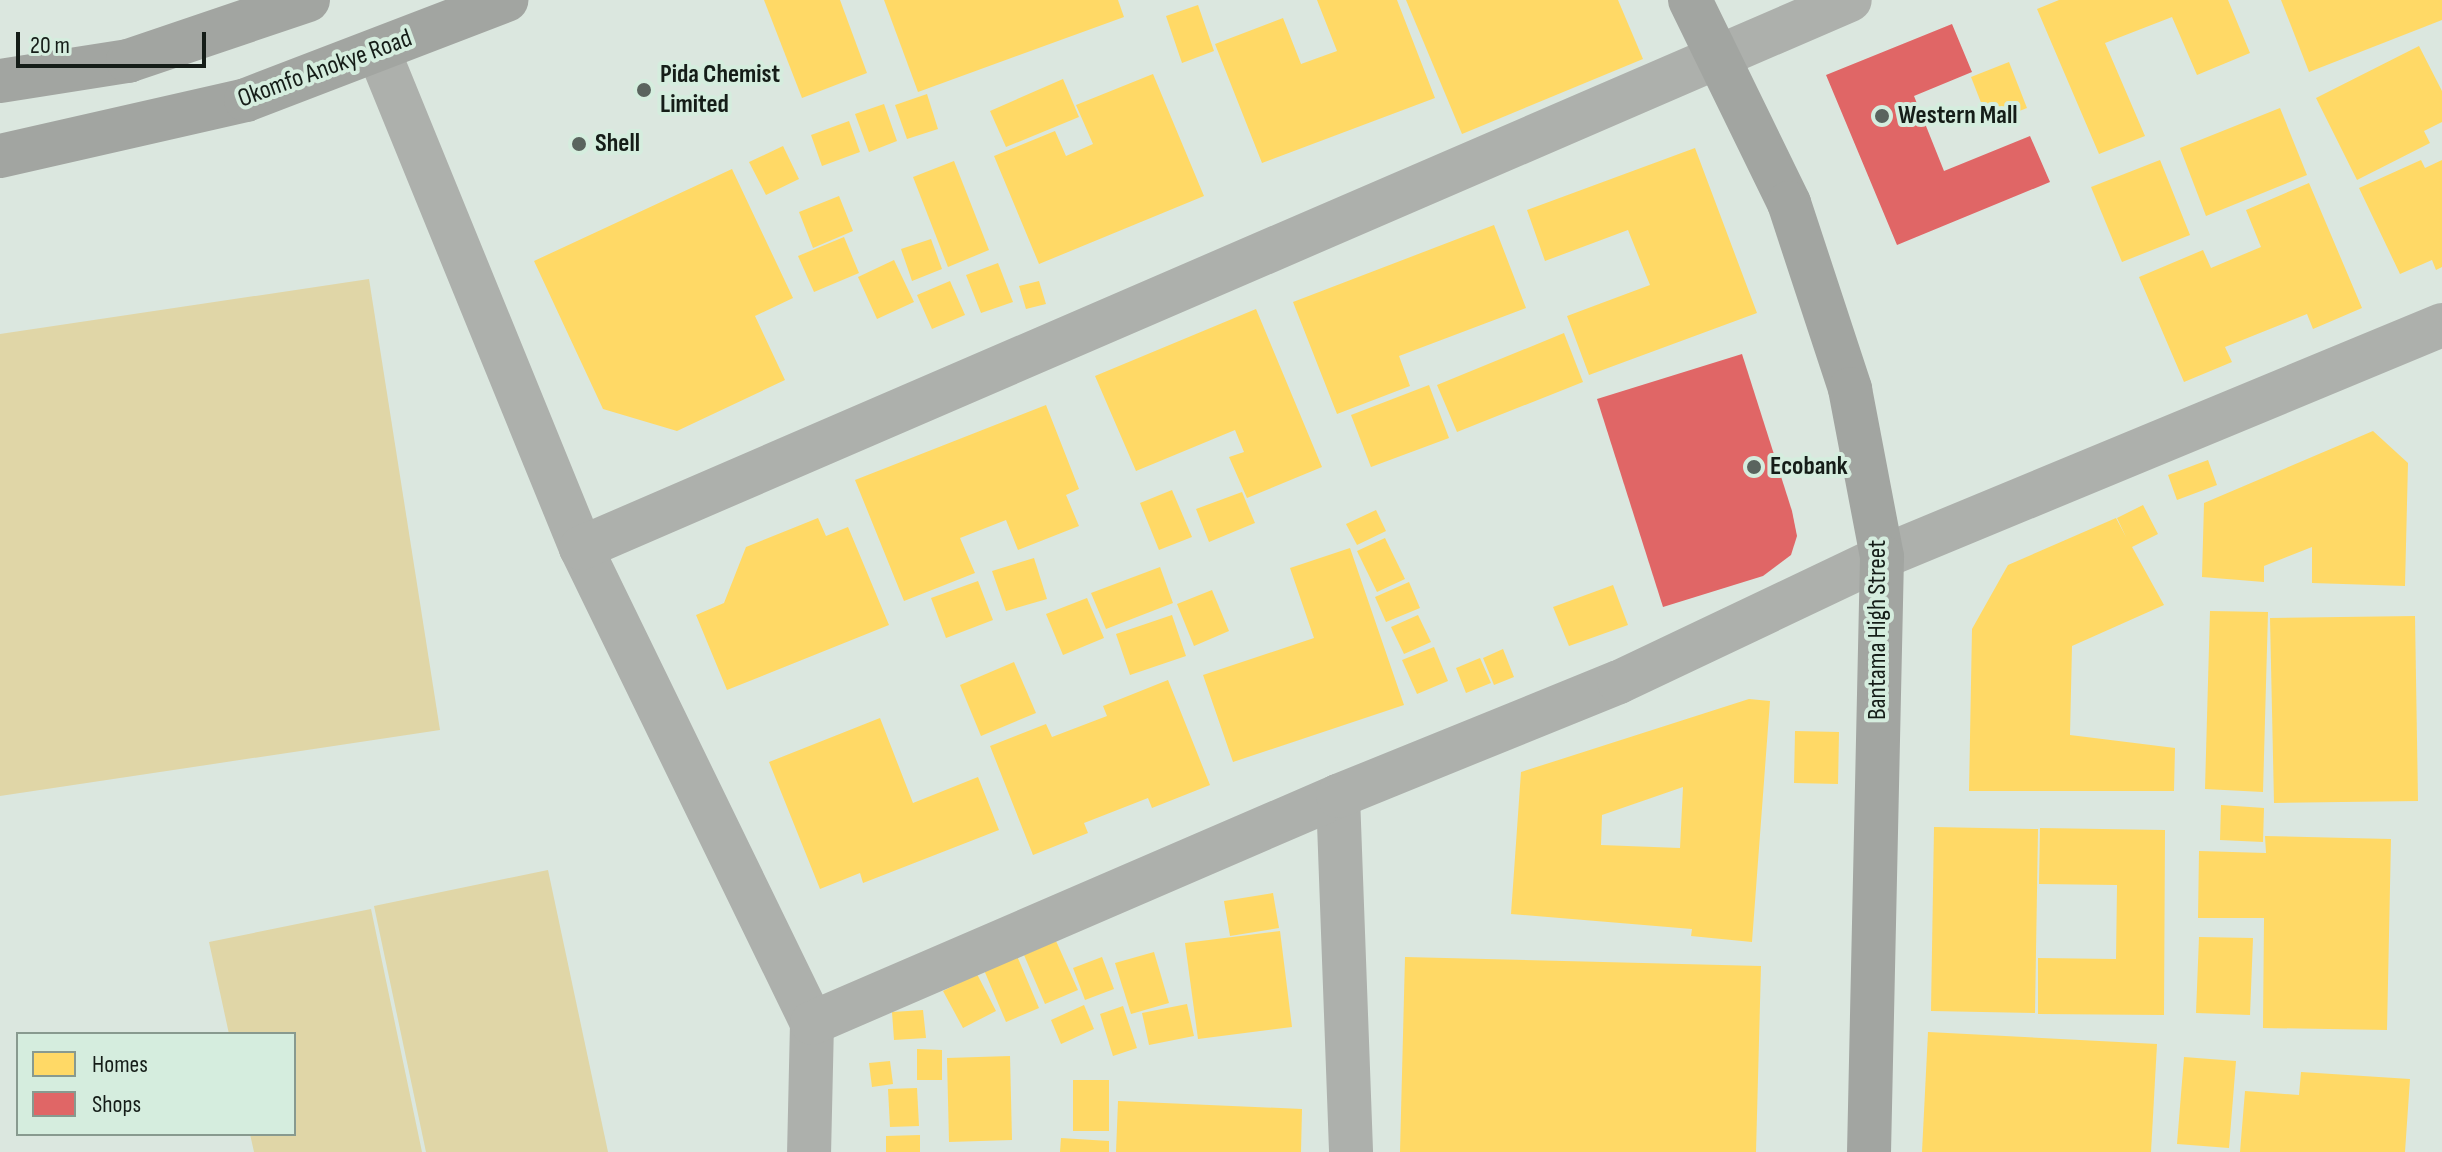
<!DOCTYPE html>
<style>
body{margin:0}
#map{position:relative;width:2442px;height:1152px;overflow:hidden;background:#dbe7df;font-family:"Sofia Sans Condensed",sans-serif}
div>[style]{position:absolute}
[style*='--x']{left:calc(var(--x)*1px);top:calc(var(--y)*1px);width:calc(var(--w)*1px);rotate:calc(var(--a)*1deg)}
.green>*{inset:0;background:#e0d6a7}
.homes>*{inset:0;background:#ffd966}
.shops>*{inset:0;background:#e06666}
.minor>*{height:44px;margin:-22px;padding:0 22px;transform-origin:22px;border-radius:22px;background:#adb0ac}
.secondary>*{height:44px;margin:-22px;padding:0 22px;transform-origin:22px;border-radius:22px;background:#a2a5a1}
.dots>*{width:22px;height:22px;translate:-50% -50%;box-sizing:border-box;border:4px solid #d5edde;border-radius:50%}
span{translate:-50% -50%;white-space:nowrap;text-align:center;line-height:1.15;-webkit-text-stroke:8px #d5edde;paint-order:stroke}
.street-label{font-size:26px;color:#151d18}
.poi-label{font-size:26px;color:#151d18;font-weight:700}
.left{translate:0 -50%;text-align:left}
.legend{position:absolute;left:16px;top:1032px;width:280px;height:104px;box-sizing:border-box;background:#d5edde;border:2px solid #889a8f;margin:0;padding:10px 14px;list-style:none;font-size:24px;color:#151d18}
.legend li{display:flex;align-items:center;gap:16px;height:40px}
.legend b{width:40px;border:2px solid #889a8f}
.scale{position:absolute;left:16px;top:32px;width:190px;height:36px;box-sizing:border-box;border:4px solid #151d18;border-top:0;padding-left:10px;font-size:24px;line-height:28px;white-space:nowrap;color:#151d18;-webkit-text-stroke:6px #d5edde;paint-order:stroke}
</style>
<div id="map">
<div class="green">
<div style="clip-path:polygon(369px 279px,440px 730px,0 796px,0 334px)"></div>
<div style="clip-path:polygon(548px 870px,608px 1152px,426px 1152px,374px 906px)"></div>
<div style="clip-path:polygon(371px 909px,422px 1152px,254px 1152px,250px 1134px,294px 1134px,294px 1034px,229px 1034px,209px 942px)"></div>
</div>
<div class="homes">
<div style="clip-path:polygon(764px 0,840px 0,867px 73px,802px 98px)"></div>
<div style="clip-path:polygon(884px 0,1118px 0,1124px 17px,918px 92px)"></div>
<div style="clip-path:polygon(1317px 0,1397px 0,1435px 98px,1262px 163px,1215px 44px,1283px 18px,1301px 64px,1337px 51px)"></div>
<div style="clip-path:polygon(1406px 0,1618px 0,1643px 59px,1462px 134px)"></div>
<div style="clip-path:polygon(2059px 0,2228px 0,2250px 53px,2197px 75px,2172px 17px,2105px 43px,2145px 136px,2099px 154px,2037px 9px)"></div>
<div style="clip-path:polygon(2281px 0,2442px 0,2442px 20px,2309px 72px)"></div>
<div style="clip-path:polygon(1198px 5px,1214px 51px,1182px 63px,1166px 16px)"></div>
<div style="clip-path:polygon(2419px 46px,2442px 91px,2442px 122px,2424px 131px,2430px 143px,2357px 180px,2316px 98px)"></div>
<div style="clip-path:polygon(2009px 62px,2027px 108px,1989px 123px,1971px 77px)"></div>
<div style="clip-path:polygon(1153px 74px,1204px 196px,1039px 264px,994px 156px,1055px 131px,1066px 156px,1093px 144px,1076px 105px)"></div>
<div style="clip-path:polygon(1063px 79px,1079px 117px,1006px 147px,990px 111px)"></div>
<div style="clip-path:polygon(927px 94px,938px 129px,907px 139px,895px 105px)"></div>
<div style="clip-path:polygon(884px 104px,897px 141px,869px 152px,855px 114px)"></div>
<div style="clip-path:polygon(2280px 108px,2307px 175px,2206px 216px,2180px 148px)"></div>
<div style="clip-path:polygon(849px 121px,860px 152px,822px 166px,811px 135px)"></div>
<div style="clip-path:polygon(783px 146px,799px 179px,766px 195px,749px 162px)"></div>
<div style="clip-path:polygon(1695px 148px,1757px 313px,1589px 375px,1567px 316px,1650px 285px,1628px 230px,1545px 261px,1527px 210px)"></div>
<div style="clip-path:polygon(2160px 160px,2190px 235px,2122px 262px,2091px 187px)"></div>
<div style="clip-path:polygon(2421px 160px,2425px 168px,2442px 160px,2442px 267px,2436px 270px,2432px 260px,2400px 274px,2359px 188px)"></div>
<div style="clip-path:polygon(954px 161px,989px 250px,948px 267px,913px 177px)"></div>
<div style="clip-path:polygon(732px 169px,793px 298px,755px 316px,785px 380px,677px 431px,603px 409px,534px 261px)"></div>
<div style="clip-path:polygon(2309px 183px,2362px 308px,2313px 329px,2307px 314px,2225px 347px,2232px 362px,2184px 382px,2139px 277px,2203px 250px,2211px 268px,2261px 247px,2246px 210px)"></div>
<div style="clip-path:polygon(839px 196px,853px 231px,813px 248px,799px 212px)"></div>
<div style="clip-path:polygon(1494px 225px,1526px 308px,1399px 356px,1410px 386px,1337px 414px,1293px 302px)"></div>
<div style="clip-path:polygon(844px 237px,859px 273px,814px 292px,798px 256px)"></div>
<div style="clip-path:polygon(931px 239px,942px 269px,912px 281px,901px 249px)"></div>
<div style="clip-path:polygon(894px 260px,914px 302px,877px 319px,858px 277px)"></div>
<div style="clip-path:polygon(998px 263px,1013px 302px,981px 313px,966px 275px)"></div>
<div style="clip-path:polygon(950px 281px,965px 315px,932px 329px,917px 295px)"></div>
<div style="clip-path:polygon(1039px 281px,1046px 304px,1026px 309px,1019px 286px)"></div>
<div style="clip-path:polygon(1256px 309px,1322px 467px,1247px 498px,1229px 457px,1244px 452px,1235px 430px,1136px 471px,1095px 376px)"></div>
<div style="clip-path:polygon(1564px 333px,1583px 382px,1457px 432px,1437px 385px)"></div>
<div style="clip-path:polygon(1429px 385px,1449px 438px,1371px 467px,1351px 415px)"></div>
<div style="clip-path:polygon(1046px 405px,1079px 489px,1066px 495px,1079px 526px,1018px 550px,1006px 520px,960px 538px,975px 573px,904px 601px,855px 480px)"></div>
<div style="clip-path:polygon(2373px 431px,2408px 463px,2405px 586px,2312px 583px,2312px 547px,2264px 566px,2264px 582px,2202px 577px,2204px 503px)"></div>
<div style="clip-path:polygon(2208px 460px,2217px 485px,2177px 500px,2168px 475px)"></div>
<div style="clip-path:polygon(1172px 490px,1192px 537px,1159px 550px,1140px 503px)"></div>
<div style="clip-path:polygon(1242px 492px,1255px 523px,1209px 542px,1196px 509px)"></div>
<div style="clip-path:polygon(2143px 505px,2158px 534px,2132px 547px,2164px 605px,2072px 646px,2070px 735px,2175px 748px,2174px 791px,1969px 791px,1972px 629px,2008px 565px,2116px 518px,2126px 537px,2117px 518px)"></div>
<div style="clip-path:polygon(1376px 510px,1386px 531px,1357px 545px,1346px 524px)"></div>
<div style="clip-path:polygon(818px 518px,826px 536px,848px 527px,889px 625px,727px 690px,696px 615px,724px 603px,746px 547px)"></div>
<div style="clip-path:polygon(1385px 538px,1405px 579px,1377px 592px,1357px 551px)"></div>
<div style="clip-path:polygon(1350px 548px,1404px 705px,1233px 762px,1203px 675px,1314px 638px,1290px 568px)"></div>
<div style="clip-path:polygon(1034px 558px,1047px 599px,1006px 611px,992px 571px)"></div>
<div style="clip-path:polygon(1160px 567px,1173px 603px,1106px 629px,1091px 593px)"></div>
<div style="clip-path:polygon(978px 581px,993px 620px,946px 638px,931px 598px)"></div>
<div style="clip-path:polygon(1409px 582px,1420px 608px,1386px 622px,1375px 597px)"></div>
<div style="clip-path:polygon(1613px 585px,1628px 625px,1569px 646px,1553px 607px)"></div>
<div style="clip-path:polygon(1212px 590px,1229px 631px,1194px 646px,1177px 604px)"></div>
<div style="clip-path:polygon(1087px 598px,1104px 638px,1063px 655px,1046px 614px)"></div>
<div style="clip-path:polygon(2210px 611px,2268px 612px,2263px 792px,2205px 789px)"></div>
<div style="clip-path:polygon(1172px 615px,1186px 656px,1130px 675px,1116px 634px)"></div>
<div style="clip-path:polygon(1418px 615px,1431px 642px,1404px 654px,1391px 627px)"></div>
<div style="clip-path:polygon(2415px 616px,2418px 801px,2274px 803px,2270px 618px)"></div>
<div style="clip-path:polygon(1434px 647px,1448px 681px,1417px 694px,1402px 660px)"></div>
<div style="clip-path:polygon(1503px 649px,1514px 677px,1494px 685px,1483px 658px)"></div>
<div style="clip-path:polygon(1480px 658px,1491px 683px,1466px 693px,1456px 668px)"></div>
<div style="clip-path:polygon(1014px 662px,1036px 713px,981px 736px,960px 685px)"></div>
<div style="clip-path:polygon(1168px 680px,1210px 785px,1152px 808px,1148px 798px,1084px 823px,1088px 833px,1033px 855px,990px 746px,1046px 724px,1052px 737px,1107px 716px,1103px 706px)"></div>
<div style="clip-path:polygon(evenodd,1749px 699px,1770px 701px,1752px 942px,1691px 936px,1692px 929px,1511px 914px,1521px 772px,1749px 699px,1683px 787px,1680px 848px,1601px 845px,1602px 815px,1683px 787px)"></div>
<div style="clip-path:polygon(880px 718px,913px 803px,978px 777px,999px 830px,863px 883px,860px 873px,820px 889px,769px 762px)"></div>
<div style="clip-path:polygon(1795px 731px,1839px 732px,1838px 784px,1794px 783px)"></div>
<div style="clip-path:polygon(2221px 805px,2264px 808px,2263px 842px,2220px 840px)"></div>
<div style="clip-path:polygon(1934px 827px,2038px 829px,2035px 1013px,1931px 1011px)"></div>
<div style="clip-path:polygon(2040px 828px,2165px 830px,2164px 1015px,2038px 1014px,2038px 958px,2116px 959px,2117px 885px,2039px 884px)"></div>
<div style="clip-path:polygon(2265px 836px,2391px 839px,2387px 1030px,2263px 1028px,2264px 918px,2198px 918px,2199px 851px,2266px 853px)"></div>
<div style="clip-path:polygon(1273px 893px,1279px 928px,1230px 936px,1224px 901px)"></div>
<div style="clip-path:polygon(1280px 931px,1292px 1027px,1198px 1039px,1185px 943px)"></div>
<div style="clip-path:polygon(2199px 937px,2253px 938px,2250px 1015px,2196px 1013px)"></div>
<div style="clip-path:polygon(1056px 941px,1078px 990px,1045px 1004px,1024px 955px)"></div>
<div style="clip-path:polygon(1154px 952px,1169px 1003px,1131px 1014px,1115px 963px)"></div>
<div style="clip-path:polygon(1017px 956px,1039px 1008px,1006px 1022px,984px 970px)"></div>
<div style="clip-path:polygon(1102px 957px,1114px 989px,1085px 1000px,1073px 968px)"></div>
<div style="clip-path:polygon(1405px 957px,1761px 966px,1756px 1152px,1400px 1152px)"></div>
<div style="clip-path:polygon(977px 974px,996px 1011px,963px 1028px,943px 991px)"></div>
<div style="clip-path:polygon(1187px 1004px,1194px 1036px,1149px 1045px,1142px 1013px)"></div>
<div style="clip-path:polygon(1084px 1005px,1094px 1029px,1061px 1044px,1051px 1020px)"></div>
<div style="clip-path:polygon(1123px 1006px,1137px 1048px,1113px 1056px,1100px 1014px)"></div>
<div style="clip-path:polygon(923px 1010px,926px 1038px,894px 1040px,892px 1012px)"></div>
<div style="clip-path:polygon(1928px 1032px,2157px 1044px,2151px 1152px,1922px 1152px)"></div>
<div style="clip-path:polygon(917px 1049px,942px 1050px,942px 1080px,917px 1080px)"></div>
<div style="clip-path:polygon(1010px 1056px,1012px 1140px,949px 1142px,947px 1058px)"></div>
<div style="clip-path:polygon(2184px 1057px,2236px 1061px,2229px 1148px,2177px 1144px)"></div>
<div style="clip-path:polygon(890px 1061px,893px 1084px,872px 1087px,869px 1063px)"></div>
<div style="clip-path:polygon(2301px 1072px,2410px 1079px,2405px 1152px,2240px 1152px,2245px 1091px,2299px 1095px)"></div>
<div style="clip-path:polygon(1073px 1080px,1109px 1080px,1109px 1131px,1073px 1131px)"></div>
<div style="clip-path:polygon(917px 1088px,919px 1126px,890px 1127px,888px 1089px)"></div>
<div style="clip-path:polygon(1118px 1101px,1302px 1109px,1301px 1152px,1116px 1152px)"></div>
<div style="clip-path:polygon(920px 1135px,920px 1152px,886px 1152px,886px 1136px)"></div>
<div style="clip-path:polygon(1061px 1138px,1109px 1141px,1109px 1152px,1060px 1152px)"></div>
</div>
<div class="shops">
<div style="clip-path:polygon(1952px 24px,1972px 72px,1914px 96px,1944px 171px,2030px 136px,2050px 182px,1897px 245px,1826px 75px)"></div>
<div style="clip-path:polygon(1742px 354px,1792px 511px,1797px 536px,1791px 555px,1763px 576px,1663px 607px,1597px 399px)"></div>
</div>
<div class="minor">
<div style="--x:378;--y:50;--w:538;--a:67.82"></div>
<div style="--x:581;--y:548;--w:528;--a:64.07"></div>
<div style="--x:812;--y:1023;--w:129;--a:91.3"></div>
<div style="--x:581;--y:548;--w:1382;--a:-23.36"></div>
<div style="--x:1338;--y:796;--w:356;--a:87.9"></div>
<div style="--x:812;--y:1023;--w:573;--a:-23.34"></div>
<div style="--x:1338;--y:796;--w:303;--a:-22.1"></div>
<div style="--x:1619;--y:682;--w:291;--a:-25.4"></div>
<div style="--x:1882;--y:557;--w:606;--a:-22.5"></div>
</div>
<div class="secondary">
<div style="--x:1690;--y:0;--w:226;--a:64"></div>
<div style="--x:1789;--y:203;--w:196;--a:71.8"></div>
<div style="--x:1850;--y:389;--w:171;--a:79.2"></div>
<div style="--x:1882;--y:557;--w:595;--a:91.25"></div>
<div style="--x:0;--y:81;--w:130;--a:-8.9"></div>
<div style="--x:128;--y:61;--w:190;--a:-18.7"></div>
<div style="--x:0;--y:156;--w:252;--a:-12.8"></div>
<div style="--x:246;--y:100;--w:279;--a:-21"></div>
</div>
<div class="dots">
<div style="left:644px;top:90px;background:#5a645e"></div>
<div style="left:1882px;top:116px;background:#5a645e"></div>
<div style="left:579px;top:144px;background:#5a645e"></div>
<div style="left:1754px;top:467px;background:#5a645e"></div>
</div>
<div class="street-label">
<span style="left:325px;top:69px;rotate:-20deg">Okomfo Anokye Road</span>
<span style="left:1878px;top:630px;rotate:-90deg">Bantama High Street</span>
</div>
<div class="poi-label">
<span class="left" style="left:660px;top:90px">Pida Chemist<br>Limited</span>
<span class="left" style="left:1898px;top:116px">Western Mall</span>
<span class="left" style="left:595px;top:144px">Shell</span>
<span class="left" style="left:1770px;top:467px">Ecobank</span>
</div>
<ul class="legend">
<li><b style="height:22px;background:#ffd966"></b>Homes</li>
<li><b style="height:22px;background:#e06666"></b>Shops</li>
</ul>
<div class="scale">20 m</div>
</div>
